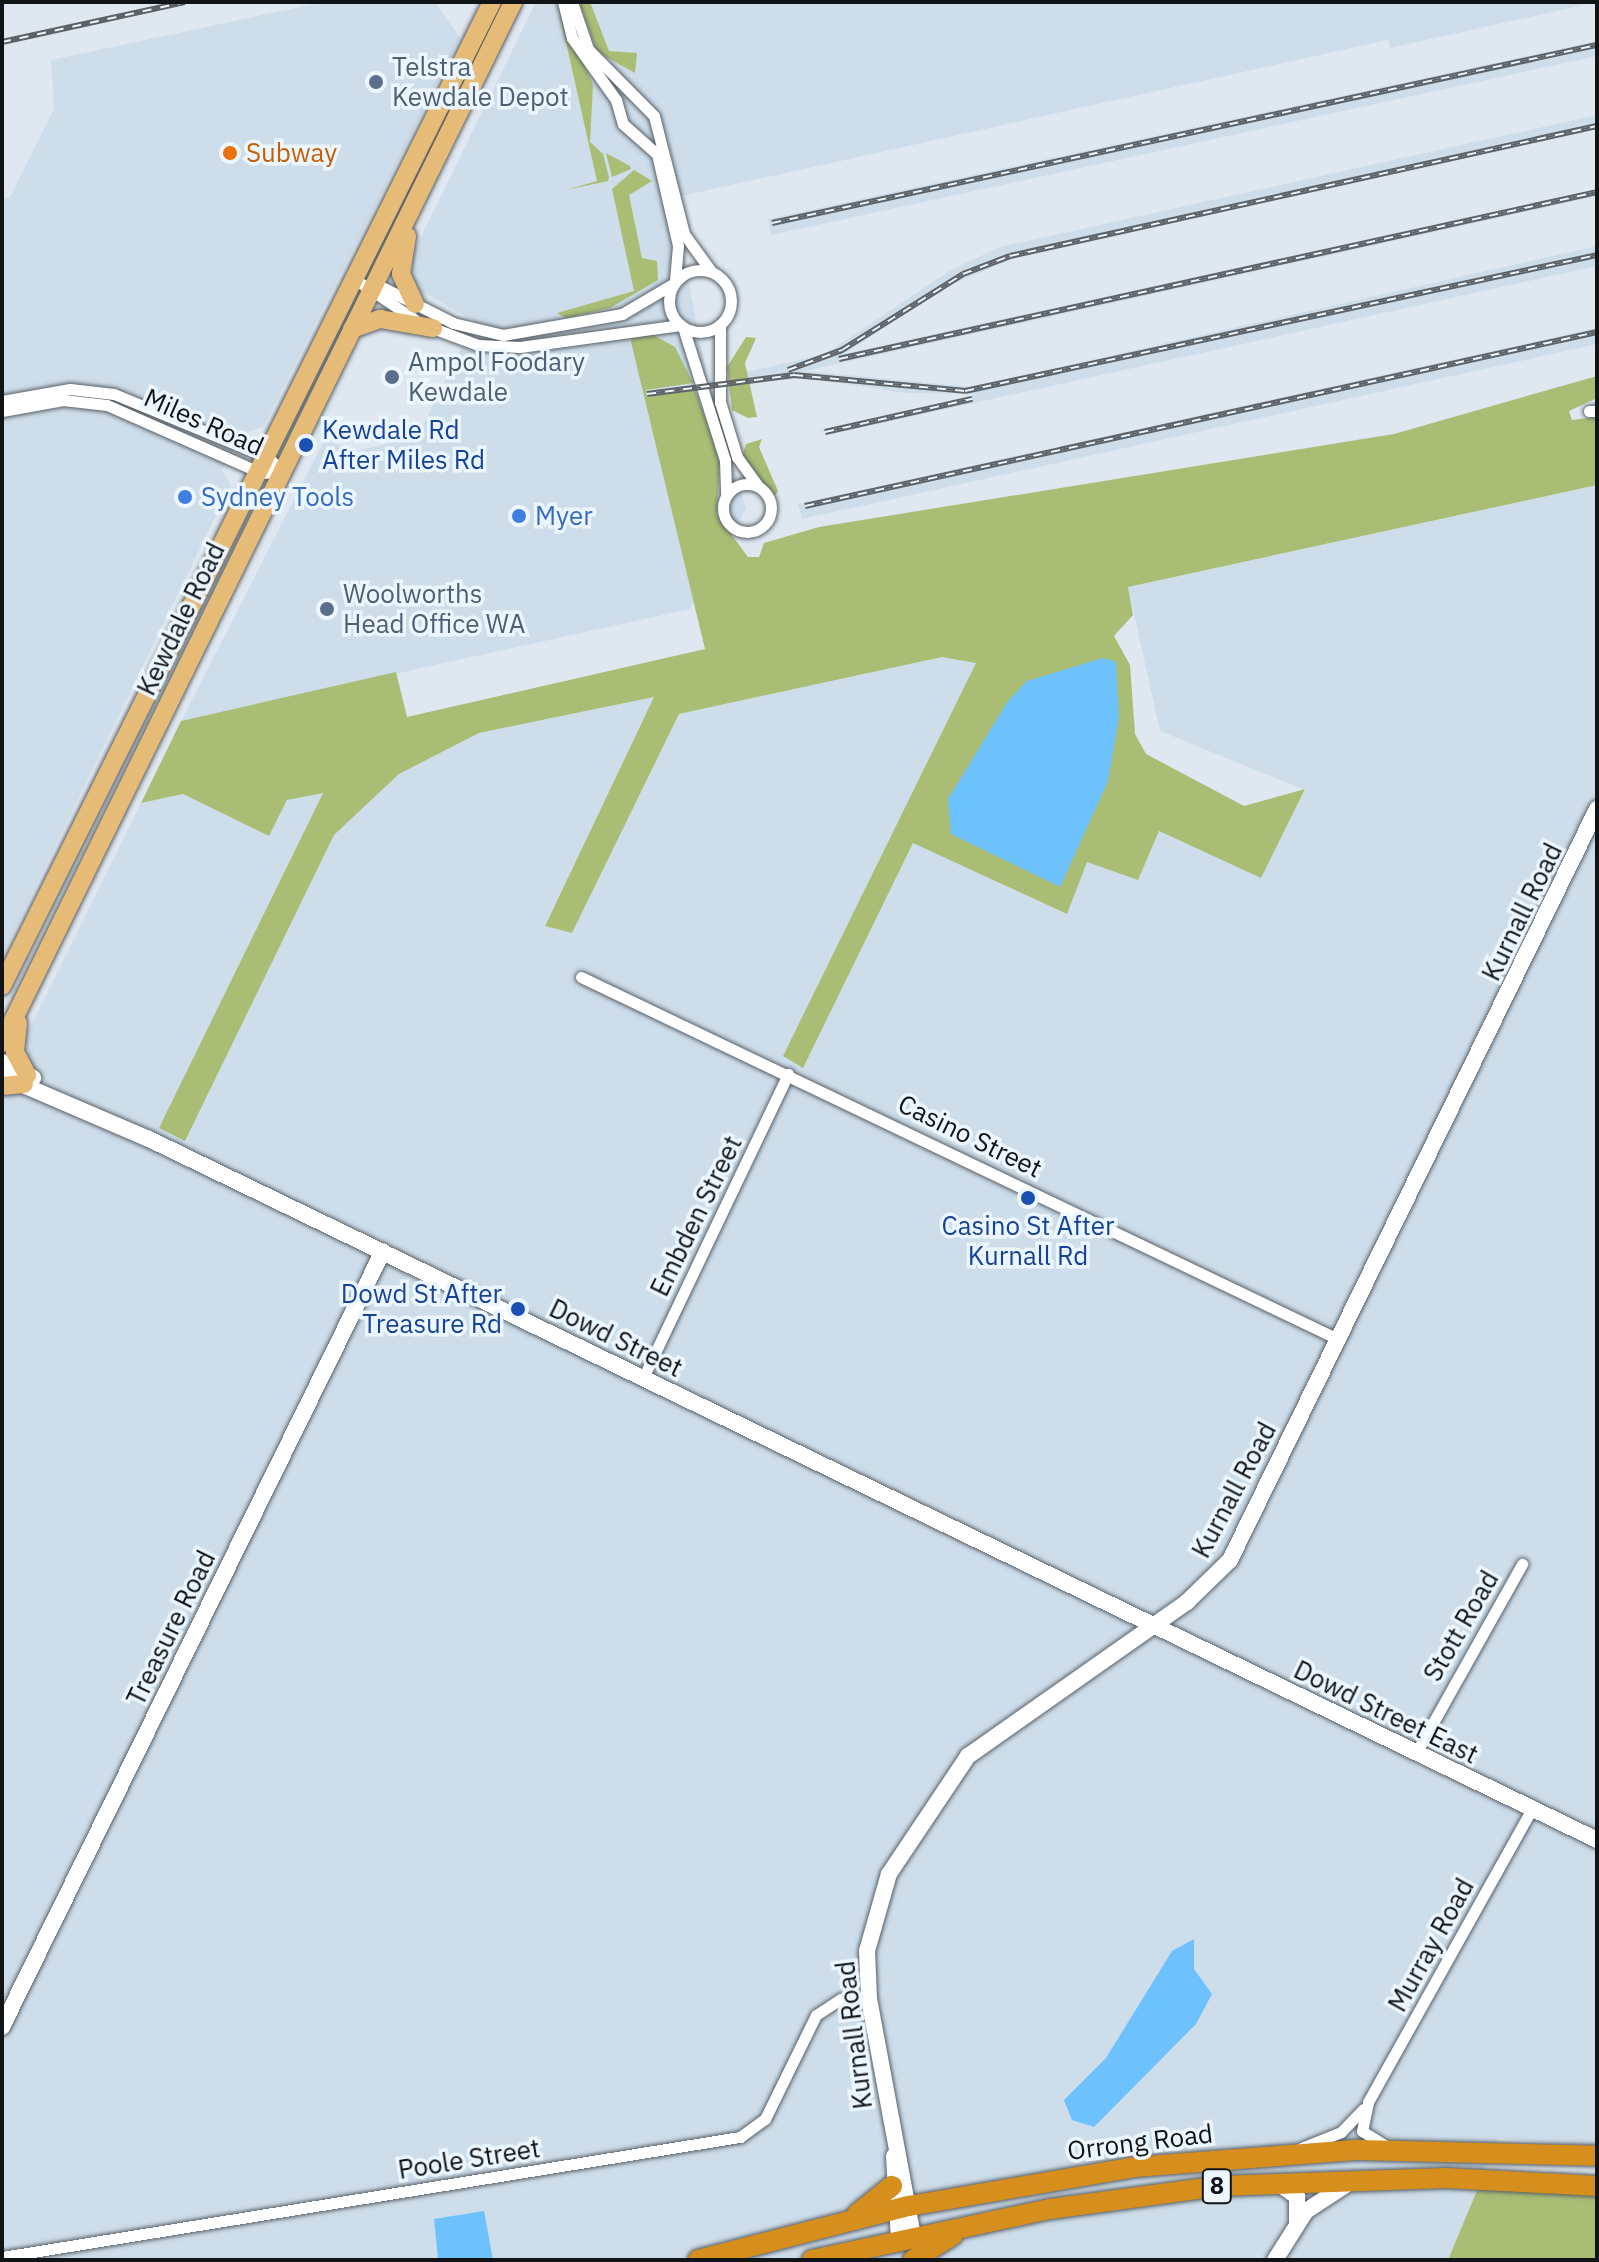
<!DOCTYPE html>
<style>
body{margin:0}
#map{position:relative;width:1599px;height:2262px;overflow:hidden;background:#dfe8f0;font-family:"IBM Plex Sans",sans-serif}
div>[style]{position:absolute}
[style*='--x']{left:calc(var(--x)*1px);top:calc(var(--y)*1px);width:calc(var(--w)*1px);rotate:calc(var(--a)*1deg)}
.built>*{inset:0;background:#cdddea}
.green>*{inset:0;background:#a9be74}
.water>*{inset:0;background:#6dc2fe}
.roads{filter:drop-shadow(0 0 2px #586067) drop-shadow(0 0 2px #586067)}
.street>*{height:11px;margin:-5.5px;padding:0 5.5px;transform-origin:5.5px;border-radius:5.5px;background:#fff}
.street>.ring{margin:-5.5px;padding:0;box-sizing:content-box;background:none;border:11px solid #fff;border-radius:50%}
.secondary>*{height:16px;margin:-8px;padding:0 8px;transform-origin:8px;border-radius:8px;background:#fff}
.primary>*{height:18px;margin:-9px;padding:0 9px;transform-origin:9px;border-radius:9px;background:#e6bb77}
.highway>*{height:20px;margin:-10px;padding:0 10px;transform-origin:10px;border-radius:10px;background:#d68e1d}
.rail>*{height:6px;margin-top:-3px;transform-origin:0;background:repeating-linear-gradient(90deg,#ecf6fe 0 9px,#5d6267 0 18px);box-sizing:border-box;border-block:2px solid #5d6267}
.dots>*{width:22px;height:22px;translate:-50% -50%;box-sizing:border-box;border:4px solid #ecf6fe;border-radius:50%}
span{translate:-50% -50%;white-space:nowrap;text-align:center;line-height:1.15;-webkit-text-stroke:7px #ecf6fe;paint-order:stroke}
.shield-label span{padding:2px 6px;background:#ecf6fe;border:2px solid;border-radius:6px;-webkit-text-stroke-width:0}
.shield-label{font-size:24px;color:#111417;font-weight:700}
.service-label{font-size:26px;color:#4e5e75}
.left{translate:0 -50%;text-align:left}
.food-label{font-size:26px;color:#c56008}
.street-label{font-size:26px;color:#111417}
.transit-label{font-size:26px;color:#164399}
.right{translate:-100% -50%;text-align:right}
.shop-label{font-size:26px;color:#366cbe}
.frame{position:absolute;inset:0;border:4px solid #111417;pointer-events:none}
</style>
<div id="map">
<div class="built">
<div style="clip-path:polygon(324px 2px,435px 2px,460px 38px,263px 427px,243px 433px,222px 470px,231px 485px,2px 955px,2px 199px,10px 197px,54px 109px,51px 60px)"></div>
<div style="clip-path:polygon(536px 2px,1597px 2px,1390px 48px,1388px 40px,672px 198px,708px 381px,825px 354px,951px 270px,1000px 247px,1597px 115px,1597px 129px,1012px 259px,953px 284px,843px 354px,1597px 189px,1597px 196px,805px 371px,972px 387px,1597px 246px,1597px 266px,833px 434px,820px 430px,979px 394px,905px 393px,805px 378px,710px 388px,746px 508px,690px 609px,181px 721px,325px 439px,353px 452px,418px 436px,474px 321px,417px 289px,410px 259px)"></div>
<div style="clip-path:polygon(1597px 41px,1597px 56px,771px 235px,768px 219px)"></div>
<div style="clip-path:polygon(1597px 328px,1597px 344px,802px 519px,798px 504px)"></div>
<div style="clip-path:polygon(1597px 485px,1597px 2147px,1498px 2138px,1448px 2260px,2px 2260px,2px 1098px,15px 1091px,29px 1063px,26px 1036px,141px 803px,182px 794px,269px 836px,287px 800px,323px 792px,160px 1128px,185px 1140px,334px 835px,399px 774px,479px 733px,654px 697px,545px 925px,572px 933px,679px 714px,942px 657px,977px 663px,783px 1056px,803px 1067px,913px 842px,1066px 914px,1087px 862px,1159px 831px,1260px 877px,1305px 790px,1160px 731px,1128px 587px)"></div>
</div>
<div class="green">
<div style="clip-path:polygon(557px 2px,593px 85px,590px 142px,603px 154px,609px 177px,608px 181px,566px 190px,597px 181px)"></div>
<div style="clip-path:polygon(579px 2px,590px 2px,609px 51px,637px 53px,635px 73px,597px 52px)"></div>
<div style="clip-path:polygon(606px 153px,630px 166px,631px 169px,612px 177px)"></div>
<div style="clip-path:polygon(634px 170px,652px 181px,629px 195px,642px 258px,657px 261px,658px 280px,610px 308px,566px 318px,557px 313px,634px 291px,612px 189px)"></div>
<div style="clip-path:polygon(648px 332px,675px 347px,693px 383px,646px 390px,647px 397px,695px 390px,720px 456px,717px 515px,748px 557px,759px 557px,764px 543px,819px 527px,1394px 434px,1597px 376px,1597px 398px,1569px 411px,1572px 420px,1597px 417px,1597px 485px,1128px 587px,1133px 615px,1114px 636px,1130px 665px,1135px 734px,1146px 754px,1244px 806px,1305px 789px,1261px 878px,1159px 831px,1138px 880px,1087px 862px,1067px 914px,913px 843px,803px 1068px,783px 1056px,976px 663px,942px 657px,679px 714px,572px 933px,545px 926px,654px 697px,479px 733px,399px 774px,334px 835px,185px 1141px,159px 1128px,323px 793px,287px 800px,269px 836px,183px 794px,141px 803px,181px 721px,396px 672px,407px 717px,705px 649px,631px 342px,633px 335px)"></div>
<div style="clip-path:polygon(746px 337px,756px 338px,745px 363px,757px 417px,748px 418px,732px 410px,727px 367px)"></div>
<div style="clip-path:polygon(762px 439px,759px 447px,778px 491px,774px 497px,742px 457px,746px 444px)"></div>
<div style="clip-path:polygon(1480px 2183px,1597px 2192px,1597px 2260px,1448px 2260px)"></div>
</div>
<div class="water">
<div style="clip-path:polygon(1103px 658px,1116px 662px,1119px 717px,1108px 781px,1060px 887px,951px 834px,948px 799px,1008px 701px,1027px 681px)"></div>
<div style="clip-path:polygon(1194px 1939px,1194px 1969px,1212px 1994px,1196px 2024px,1094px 2127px,1072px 2120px,1064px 2100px,1106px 2058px,1172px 1951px)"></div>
<div style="clip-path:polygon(484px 2211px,493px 2260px,438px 2260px,434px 2219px)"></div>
</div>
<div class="roads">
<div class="street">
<div style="--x:563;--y:2;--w:37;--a:76"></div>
<div style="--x:572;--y:38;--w:76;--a:54.6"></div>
<div style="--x:616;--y:100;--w:25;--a:74"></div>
<div style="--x:623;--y:124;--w:45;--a:41.4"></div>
<div style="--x:657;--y:154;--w:94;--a:77.1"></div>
<div style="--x:678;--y:246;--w:35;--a:95"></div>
<div style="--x:572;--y:2;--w:50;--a:71.2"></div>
<div style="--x:588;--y:49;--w:94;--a:45.4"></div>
<div style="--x:654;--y:116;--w:122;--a:75.7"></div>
<div style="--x:684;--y:234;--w:46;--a:53.9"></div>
<div class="ring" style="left:669px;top:270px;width:51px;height:51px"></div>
<div style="--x:356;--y:280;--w:70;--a:33.9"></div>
<div style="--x:372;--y:282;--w:91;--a:26.8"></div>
<div style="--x:453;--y:323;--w:51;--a:13.5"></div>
<div style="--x:503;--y:335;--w:121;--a:-10"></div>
<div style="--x:622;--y:314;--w:59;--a:-30.5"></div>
<div style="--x:720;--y:325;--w:77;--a:90"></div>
<div style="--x:720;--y:402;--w:58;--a:72.8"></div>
<div style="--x:737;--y:457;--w:36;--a:54"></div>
<div style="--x:430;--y:327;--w:51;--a:20.6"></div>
<div style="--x:478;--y:345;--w:42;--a:2.7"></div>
<div style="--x:520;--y:347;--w:162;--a:-7.8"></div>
<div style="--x:683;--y:327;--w:139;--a:72.5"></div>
<div style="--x:725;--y:460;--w:35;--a:88"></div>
<div style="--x:2;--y:401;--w:69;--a:-10"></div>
<div style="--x:70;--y:389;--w:44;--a:6.5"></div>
<div style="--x:114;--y:394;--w:168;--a:22.4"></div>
<div style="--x:269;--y:458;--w:19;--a:47"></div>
<div style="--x:2;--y:411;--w:62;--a:-10.2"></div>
<div style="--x:63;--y:400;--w:44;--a:6.5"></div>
<div style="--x:107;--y:405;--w:168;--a:23.8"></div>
<div style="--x:261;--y:473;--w:21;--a:-3"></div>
<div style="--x:1589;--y:411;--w:8;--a:0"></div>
<div class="ring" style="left:723px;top:484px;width:37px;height:37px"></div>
<div style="--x:581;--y:977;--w:839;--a:25.56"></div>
<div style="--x:643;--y:1378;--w:337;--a:-64.5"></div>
<div style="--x:1416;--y:1753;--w:217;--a:-60.7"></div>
<div style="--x:1386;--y:2146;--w:28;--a:-148"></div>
<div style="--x:1362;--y:2131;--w:30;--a:-78"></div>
<div style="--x:1368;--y:2102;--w:337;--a:-60.8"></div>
<div style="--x:1301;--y:2148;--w:43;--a:-21.8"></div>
<div style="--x:1341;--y:2132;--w:32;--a:-46"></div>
<div style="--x:2;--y:2257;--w:748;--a:-9.24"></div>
<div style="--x:740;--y:2137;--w:31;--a:-36"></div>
<div style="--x:765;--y:2119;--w:116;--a:-63.9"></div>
<div style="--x:816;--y:2015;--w:30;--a:-33"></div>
<div style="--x:841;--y:1999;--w:28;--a:-2"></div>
</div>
<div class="secondary">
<div style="--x:2;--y:1062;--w:35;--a:27"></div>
<div style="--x:2;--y:1076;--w:160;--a:23.2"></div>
<div style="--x:149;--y:1139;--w:1609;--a:25.83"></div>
<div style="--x:2;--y:2027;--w:864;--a:-63.85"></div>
<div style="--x:894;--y:2156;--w:83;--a:86.6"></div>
<div style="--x:1278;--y:2183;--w:24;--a:36"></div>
<div style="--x:1297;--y:2197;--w:25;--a:90"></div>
<div style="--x:913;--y:2236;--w:242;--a:-100.5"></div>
<div style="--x:869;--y:1998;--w:47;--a:-92.4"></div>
<div style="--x:867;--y:1951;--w:80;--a:-74.1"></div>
<div style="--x:889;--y:1874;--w:142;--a:-56.2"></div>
<div style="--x:968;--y:1756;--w:268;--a:-35.1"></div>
<div style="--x:1187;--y:1602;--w:60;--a:-44.3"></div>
<div style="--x:1230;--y:1560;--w:836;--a:-63.96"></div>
<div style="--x:1275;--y:2260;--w:58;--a:-57.7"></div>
<div style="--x:1306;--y:2211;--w:51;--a:-33.1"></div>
</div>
<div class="primary">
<div style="--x:407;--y:236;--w:38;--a:99"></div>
<div style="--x:401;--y:274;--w:33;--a:65"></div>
<div style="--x:352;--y:329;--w:30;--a:-20"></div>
<div style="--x:380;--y:319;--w:54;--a:9.6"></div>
<div style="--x:2;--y:986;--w:1099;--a:-63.53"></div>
<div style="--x:18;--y:1023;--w:29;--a:96"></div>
<div style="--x:15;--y:1052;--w:26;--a:62"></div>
<div style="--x:2;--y:1043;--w:1160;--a:-63.85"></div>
<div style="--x:2;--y:1086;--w:22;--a:-5"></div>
</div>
<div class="highway">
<div style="--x:857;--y:2214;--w:45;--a:-38.7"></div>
<div style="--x:698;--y:2260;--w:218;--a:-14.4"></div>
<div style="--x:909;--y:2206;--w:229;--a:-9.8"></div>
<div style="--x:1135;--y:2167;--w:224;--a:-4.4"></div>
<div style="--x:1358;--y:2150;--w:239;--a:1.4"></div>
<div style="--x:812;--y:2260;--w:243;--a:-12.1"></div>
<div style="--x:1050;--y:2209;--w:172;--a:-7.7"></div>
<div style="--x:1220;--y:2186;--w:226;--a:-2"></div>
<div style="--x:1446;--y:2178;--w:151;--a:3"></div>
<div style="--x:913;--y:2260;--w:47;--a:-32"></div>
</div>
</div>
<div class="rail">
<div style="--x:2;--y:42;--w:187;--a:-12.3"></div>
<div style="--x:772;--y:223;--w:844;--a:-12.18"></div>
<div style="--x:839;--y:359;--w:776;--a:-12.42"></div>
<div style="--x:788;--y:370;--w:58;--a:-20.3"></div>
<div style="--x:842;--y:350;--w:143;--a:-32.1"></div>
<div style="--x:963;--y:274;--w:50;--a:-21"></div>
<div style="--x:1010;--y:256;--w:601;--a:-12.49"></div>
<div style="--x:647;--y:394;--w:148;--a:-7.4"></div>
<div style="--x:794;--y:375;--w:172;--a:5.3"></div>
<div style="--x:965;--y:391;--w:646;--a:-12.14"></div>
<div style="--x:825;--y:432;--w:151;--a:-12.7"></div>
<div style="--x:805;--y:506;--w:811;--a:-12.39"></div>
</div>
<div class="dots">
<div style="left:376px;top:82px;background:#5c6f8a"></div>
<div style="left:230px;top:153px;background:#e8710a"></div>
<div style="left:392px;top:377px;background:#5c6f8a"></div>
<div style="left:306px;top:445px;background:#1a4fb4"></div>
<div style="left:185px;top:497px;background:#3f7fe0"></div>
<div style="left:519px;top:516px;background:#3f7fe0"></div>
<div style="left:327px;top:609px;background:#5c6f8a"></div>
<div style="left:1028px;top:1198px;background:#1a4fb4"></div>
<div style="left:518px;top:1309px;background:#1a4fb4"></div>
</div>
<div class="shield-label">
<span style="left:1217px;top:2186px">8</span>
</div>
<div class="service-label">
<span class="left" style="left:392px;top:82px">Telstra<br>Kewdale Depot</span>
<span class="left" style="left:408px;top:377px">Ampol Foodary<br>Kewdale</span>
<span class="left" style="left:343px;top:609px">Woolworths<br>Head Office WA</span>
</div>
<div class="food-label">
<span class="left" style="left:246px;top:153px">Subway</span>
</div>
<div class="street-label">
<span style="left:204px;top:422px;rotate:24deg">Miles Road</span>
<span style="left:181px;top:619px;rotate:-64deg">Kewdale Road</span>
<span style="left:1522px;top:912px;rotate:-64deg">Kurnall Road</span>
<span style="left:970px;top:1136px;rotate:26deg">Casino Street</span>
<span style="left:696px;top:1216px;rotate:-64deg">Embden Street</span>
<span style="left:616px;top:1338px;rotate:26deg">Dowd Street</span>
<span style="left:1234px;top:1490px;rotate:-62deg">Kurnall Road</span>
<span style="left:1461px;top:1626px;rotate:-60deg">Stott Road</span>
<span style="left:171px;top:1628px;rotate:-64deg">Treasure Road</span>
<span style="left:1386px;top:1712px;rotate:26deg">Dowd Street East</span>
<span style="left:1431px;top:1945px;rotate:-61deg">Murray Road</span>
<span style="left:854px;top:2035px;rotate:-97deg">Kurnall Road</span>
<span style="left:1140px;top:2142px;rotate:-7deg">Orrong Road</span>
<span style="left:469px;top:2159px;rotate:-9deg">Poole Street</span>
</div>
<div class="transit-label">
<span class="left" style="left:322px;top:445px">Kewdale Rd<br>After Miles Rd</span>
<span style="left:1028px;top:1241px">Casino St After<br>Kurnall Rd</span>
<span class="right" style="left:502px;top:1309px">Dowd St After<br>Treasure Rd</span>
</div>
<div class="shop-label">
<span class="left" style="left:201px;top:497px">Sydney Tools</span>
<span class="left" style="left:535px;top:516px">Myer</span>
</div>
<div class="frame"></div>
</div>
